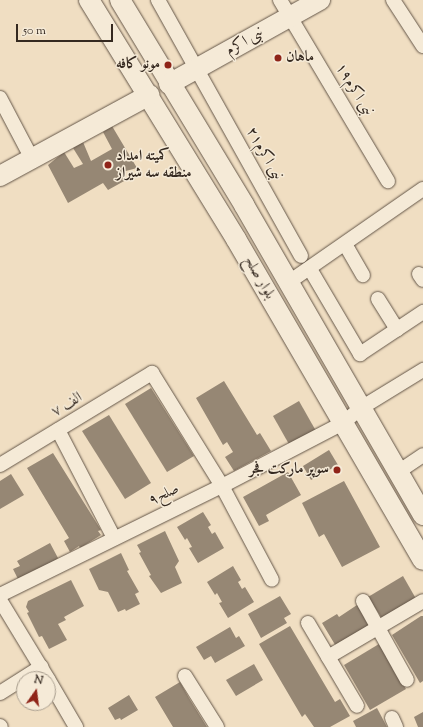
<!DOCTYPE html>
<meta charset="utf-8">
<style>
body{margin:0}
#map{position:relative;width:423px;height:727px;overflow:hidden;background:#f0dec2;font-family:"Sorts Mill Goudy",Amiri,serif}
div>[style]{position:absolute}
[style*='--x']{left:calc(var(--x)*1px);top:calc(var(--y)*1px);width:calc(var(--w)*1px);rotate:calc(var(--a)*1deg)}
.building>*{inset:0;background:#968774}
.roads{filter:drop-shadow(0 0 1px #645648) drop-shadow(0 0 1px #645648)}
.street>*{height:14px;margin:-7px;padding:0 7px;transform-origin:7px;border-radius:7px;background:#f5ead7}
.secondary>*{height:20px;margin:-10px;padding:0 10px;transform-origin:10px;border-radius:10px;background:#f5ead7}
.dots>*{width:11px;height:11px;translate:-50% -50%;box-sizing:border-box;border:2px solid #f5ead7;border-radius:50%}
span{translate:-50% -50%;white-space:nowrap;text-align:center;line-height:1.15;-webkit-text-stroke:3px #f5ead7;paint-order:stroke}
.street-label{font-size:15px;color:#352920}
.poi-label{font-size:15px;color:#352920;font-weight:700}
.left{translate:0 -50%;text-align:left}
.right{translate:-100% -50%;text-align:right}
.north{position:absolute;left:16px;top:671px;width:40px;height:40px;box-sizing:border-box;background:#f5ead7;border:1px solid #a89d8e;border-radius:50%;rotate:14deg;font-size:11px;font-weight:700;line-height:16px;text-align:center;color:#352920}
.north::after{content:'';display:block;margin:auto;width:14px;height:18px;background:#8f2418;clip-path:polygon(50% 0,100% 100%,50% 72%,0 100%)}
.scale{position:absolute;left:16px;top:24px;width:97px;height:18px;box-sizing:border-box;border:2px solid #352920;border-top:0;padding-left:5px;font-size:12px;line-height:14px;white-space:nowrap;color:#352920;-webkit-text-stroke:3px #f5ead7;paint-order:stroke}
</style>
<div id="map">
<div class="building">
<div style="clip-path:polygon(112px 126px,137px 168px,122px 172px,126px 180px,108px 190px,103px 183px,68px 203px,48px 165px,64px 152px,74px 168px,83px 164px,73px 148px,83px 142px,91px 161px,112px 149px,103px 132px)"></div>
<div style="clip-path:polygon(224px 381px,257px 435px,260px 433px,271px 451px,234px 471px,225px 457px,233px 452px,227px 442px,223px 445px,196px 398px)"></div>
<div style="clip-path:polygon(151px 388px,194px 456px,167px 472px,125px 404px)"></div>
<div style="clip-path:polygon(299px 401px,316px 431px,290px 446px,273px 416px)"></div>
<div style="clip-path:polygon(109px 415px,151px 483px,125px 499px,82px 431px)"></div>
<div style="clip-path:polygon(329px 450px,338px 465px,311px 480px,303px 466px)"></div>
<div style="clip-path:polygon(53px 453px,101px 530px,98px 531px,101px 535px,80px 548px,79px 546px,70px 552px,64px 541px,69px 538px,27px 468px)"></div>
<div style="clip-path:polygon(288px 472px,301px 495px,266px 515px,269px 521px,259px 526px,243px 497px)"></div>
<div style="clip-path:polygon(11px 474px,24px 495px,0 509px,0 481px)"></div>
<div style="clip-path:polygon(344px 481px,380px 547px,342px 567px,324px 534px,319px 537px,302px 503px)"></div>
<div style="clip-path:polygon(203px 512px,211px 525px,208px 527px,212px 534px,215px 532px,224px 548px,198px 563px,189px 548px,192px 547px,187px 538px,185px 540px,177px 527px)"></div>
<div style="clip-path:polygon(165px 531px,179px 561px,175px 567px,182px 583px,161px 593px,149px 576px,151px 575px,139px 553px,141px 552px,137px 545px)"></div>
<div style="clip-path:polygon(50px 543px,58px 558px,56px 561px,18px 579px,13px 569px,20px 566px,17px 561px)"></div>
<div style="clip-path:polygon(121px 553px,129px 570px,127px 571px,139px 592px,135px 594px,140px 604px,126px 611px,125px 609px,118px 612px,108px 592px,99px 590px,89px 569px)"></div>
<div style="clip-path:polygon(233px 566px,241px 580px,238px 582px,242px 589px,245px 587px,254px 602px,228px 618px,219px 603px,222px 602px,217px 593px,215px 595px,207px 582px)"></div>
<div style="clip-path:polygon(403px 576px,415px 597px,414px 601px,383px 620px,368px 597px)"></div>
<div style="clip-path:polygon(71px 580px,84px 606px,64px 617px,66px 620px,58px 624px,67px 640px,49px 649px,42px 636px,39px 637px,27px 613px,29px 612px,26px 607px,28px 601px)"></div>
<div style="clip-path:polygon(280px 596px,291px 614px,284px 618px,287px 623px,261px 638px,248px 614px)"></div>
<div style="clip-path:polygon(357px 605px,371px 627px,337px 648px,322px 623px,337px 614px,339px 617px)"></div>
<div style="clip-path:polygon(421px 616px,423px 616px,423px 681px,420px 683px,392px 635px)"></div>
<div style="clip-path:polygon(290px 626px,335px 702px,340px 699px,350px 716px,330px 727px,314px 727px,305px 714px,302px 717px,259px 644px)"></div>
<div style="clip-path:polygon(230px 627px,236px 638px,239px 636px,245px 646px,215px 663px,211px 656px,204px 660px,196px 647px)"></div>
<div style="clip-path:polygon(379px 644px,406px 689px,370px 710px,344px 665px)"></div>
<div style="clip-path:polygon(254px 664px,263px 680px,236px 696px,226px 680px)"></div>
<div style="clip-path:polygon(180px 682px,189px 698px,207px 727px,173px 727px,155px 697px)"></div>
<div style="clip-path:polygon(129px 695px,138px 710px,121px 720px,120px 718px,115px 720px,108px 708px)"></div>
<div style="clip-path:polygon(377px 708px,387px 727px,356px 727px,353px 721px)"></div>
<div style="clip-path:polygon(423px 712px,423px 727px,418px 727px,414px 717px)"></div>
</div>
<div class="roads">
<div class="street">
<div style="--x:158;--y:0;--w:293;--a:60.8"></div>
<div style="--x:280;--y:0;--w:211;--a:59.2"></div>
<div style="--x:393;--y:0;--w:55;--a:56.9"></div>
<div style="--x:0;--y:98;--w:69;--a:62.3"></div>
<div style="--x:345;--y:244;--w:36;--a:60"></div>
<div style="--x:310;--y:269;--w:99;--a:59.5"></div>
<div style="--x:360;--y:354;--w:76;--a:-33.7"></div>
<div style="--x:419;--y:274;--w:7;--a:56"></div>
<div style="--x:289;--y:282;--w:163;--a:-34.8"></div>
<div style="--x:378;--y:299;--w:36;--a:58"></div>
<div style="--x:58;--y:430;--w:122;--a:62.6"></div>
<div style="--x:0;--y:465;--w:178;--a:-31.2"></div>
<div style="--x:152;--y:373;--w:133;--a:58.2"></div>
<div style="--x:222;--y:486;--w:106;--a:62"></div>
<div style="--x:398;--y:472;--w:30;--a:-34"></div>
<div style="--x:0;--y:595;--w:247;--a:-26.2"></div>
<div style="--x:222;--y:486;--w:136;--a:-27.5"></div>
<div style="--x:343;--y:423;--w:23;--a:-40"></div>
<div style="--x:361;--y:408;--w:73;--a:-31.5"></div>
<div style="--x:0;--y:600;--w:92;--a:58.7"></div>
<div style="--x:363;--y:601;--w:90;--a:60.9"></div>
<div style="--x:308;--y:623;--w:96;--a:59.4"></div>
<div style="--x:328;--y:657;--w:110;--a:-30.5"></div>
<div style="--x:185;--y:676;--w:60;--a:57.9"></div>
<div style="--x:48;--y:679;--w:56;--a:59.7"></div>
<div style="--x:0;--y:693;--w:49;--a:-32.4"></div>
<div style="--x:392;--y:718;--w:10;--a:66"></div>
<div style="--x:0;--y:726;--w:1;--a:45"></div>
</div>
<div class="secondary">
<div style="--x:89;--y:0;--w:281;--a:58.4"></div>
<div style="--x:236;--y:239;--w:371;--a:59.8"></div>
<div style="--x:120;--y:0;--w:240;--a:58.8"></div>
<div style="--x:244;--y:205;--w:358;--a:60"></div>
<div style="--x:169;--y:84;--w:173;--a:-29.1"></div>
<div style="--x:0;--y:176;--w:170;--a:-28.5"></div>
</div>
</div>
<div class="dots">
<div style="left:278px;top:58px;background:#8f2418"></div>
<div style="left:168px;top:65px;background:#8f2418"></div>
<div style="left:108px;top:165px;background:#8f2418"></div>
<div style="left:337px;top:470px;background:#8f2418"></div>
</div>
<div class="street-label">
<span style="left:245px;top:42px;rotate:-29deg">نبی اکرم</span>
<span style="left:354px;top:90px;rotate:59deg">نبی اکرم۱۹</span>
<span style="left:264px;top:154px;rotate:61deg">نبی اکرم۲۱</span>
<span style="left:259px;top:278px;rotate:60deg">بلوار صلح</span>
<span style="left:67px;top:405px;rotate:-31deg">۷ الف</span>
<span style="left:164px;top:495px;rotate:-26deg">صلح۹</span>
</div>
<div class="poi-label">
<span class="left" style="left:286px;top:58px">ماهان</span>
<span class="right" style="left:160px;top:65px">مونو کافه</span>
<span class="left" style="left:116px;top:165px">کمیته امداد<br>منطقه سه شیراز</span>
<span class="right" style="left:329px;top:470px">سوپر مارکت فجر</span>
</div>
<div class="north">N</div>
<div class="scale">50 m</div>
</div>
